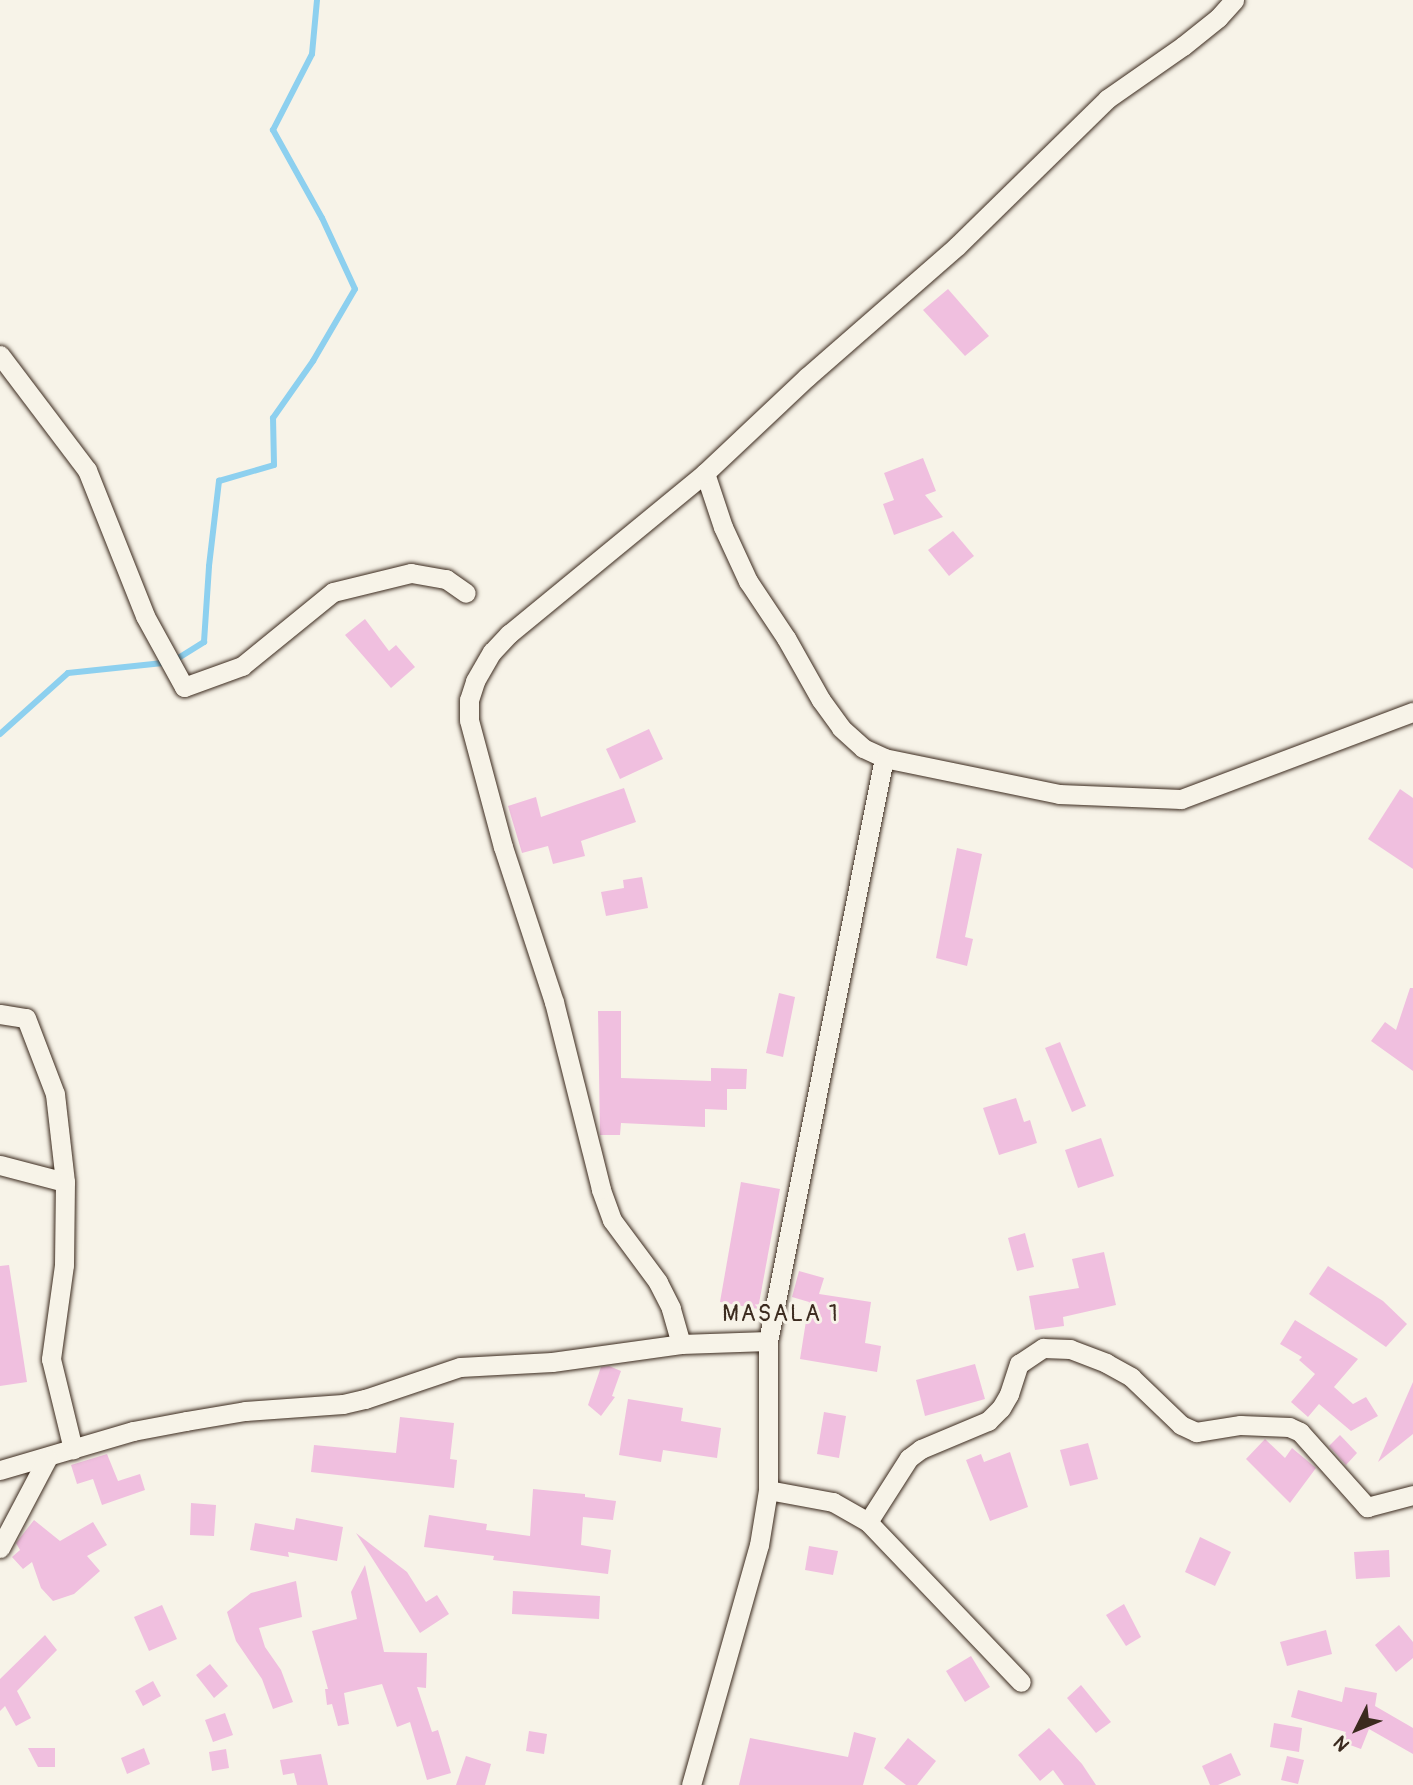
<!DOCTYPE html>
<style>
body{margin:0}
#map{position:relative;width:1413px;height:1785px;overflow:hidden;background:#f7f3e8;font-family:Pangolin,sans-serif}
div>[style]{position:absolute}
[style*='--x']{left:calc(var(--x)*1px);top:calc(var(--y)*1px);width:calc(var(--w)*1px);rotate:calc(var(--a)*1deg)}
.stream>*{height:6px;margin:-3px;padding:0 3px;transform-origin:3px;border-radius:3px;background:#8dd0ef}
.building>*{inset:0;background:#f0bfdf}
.roads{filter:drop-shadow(0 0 2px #3b2a1e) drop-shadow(0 0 2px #3b2a1e)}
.minor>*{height:19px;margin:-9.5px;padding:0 9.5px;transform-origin:9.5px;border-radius:9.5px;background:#f7f3e8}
span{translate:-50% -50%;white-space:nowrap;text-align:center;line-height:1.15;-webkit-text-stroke:6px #f7f3e8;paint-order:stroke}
.quarter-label{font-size:23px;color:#3b2a1e;letter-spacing:2px}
.north{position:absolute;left:1322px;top:1694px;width:70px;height:70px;-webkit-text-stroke:5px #f7f3e8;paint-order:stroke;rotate:227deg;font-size:19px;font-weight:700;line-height:28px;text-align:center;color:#3b2a1e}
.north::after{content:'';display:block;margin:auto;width:24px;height:32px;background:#3b2a1e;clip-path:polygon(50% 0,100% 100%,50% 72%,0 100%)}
</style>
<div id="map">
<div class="stream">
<div style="--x:0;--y:734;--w:91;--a:-41.9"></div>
<div style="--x:68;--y:673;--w:105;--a:-6"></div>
<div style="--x:172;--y:662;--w:38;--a:-32"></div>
<div style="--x:204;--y:642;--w:76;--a:-86.2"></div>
<div style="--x:209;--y:566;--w:86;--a:-83.3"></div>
<div style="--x:219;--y:481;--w:57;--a:-16.2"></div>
<div style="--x:274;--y:465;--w:47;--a:-91.2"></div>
<div style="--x:273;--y:418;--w:70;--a:-54.9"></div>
<div style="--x:313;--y:361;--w:83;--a:-59.7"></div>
<div style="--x:355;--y:289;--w:78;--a:-114.9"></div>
<div style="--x:322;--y:218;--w:101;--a:-119.1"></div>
<div style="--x:273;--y:130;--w:85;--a:-62.8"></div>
<div style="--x:312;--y:54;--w:54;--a:-84.7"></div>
</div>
<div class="building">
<div style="clip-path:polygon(948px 289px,989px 336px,965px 356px,923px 310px)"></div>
<div style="clip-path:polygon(923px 458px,936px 491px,925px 495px,943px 517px,894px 535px,883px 504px,894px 500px,884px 473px)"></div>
<div style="clip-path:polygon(953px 531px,974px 556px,949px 576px,928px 550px)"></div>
<div style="clip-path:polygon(365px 619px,389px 651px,396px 645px,415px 667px,391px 688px,345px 635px)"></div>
<div style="clip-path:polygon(649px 729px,663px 759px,620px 779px,606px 749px)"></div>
<div style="clip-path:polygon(624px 788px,636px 822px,581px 841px,585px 856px,553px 864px,548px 846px,522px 853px,508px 806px,536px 797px,541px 817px)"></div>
<div style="clip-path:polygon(1400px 789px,1413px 798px,1413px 869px,1368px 839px)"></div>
<div style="clip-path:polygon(957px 848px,982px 854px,965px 937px,973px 939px,967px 966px,936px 958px)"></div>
<div style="clip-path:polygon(642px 877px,648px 908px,606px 916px,601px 892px,624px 888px,623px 880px)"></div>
<div style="clip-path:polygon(1410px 988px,1413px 988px,1413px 1071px,1371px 1041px,1385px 1022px,1396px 1030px)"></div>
<div style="clip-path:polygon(779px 993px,795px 997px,783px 1057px,766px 1053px)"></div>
<div style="clip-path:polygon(598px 1011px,621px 1011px,621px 1078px,711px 1081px,711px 1068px,747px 1069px,746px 1089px,727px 1089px,727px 1110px,705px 1109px,705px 1127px,621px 1123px,620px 1135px,600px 1135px)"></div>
<div style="clip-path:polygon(1060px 1042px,1086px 1106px,1072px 1112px,1045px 1048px)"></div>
<div style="clip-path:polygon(1016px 1098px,1024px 1122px,1030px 1120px,1037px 1143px,999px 1155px,983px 1108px)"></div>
<div style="clip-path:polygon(1101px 1138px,1114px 1176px,1078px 1188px,1065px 1150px)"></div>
<div style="clip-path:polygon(741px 1182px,780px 1189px,758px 1309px,720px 1302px)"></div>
<div style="clip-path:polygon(1025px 1233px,1034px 1267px,1017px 1271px,1008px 1238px)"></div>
<div style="clip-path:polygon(1104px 1252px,1116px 1305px,1063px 1317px,1064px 1326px,1035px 1330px,1029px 1296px,1079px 1288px,1072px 1259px)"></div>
<div style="clip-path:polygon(9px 1265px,27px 1382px,0 1386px,0 1266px)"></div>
<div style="clip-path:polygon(1328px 1266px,1383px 1301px,1407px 1324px,1386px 1347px,1309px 1294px)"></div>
<div style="clip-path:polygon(799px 1271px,824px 1278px,819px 1294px,871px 1302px,865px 1343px,881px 1346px,877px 1372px,800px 1359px,809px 1302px,792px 1297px)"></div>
<div style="clip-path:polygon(1295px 1320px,1358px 1359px,1334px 1387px,1353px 1404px,1366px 1397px,1378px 1416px,1351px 1431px,1319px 1404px,1308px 1417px,1291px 1402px,1315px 1374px,1299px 1360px,1302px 1357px,1280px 1344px)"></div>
<div style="clip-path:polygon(975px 1364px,985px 1399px,925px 1416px,916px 1380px)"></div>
<div style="clip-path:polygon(609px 1366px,621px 1371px,612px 1396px,615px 1397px,601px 1416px,588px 1405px,601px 1367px)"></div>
<div style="clip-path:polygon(1413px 1382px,1413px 1434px,1378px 1462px)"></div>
<div style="clip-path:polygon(628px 1399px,683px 1408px,681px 1421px,721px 1428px,717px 1458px,663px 1450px,661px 1462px,619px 1455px)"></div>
<div style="clip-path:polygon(824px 1412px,846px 1416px,839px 1458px,817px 1454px)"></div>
<div style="clip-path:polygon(400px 1417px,454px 1423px,450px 1459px,457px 1460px,454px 1488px,311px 1472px,314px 1445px,396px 1453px)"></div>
<div style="clip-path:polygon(1340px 1435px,1357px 1453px,1346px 1465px,1329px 1446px)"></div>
<div style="clip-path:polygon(1265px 1439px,1285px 1458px,1292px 1448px,1316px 1468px,1290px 1503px,1246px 1459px)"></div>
<div style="clip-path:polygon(1088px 1443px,1098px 1479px,1070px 1486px,1060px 1450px)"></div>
<div style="clip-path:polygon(1010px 1452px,1028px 1507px,990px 1521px,966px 1460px,981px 1454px,984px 1462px)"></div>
<div style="clip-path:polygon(107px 1454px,118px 1481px,140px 1474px,145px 1490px,102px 1505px,93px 1479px,77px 1484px,71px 1465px)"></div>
<div style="clip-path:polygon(533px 1489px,585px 1494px,585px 1497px,616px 1501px,613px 1520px,583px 1517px,581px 1545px,611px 1550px,608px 1574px,493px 1560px,494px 1556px,424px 1547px,429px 1515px,487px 1524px,486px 1530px,530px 1536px)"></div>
<div style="clip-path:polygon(191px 1503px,216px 1505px,214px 1536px,190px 1535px)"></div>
<div style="clip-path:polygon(296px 1518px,343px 1527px,337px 1561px,288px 1552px,289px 1557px,250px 1550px,255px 1523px,294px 1530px)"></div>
<div style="clip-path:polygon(34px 1520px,60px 1541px,93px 1522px,107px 1545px,87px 1556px,100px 1571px,74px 1594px,53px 1601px,41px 1588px,32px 1562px,23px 1569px,12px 1557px,20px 1550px,16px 1543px)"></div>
<div style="clip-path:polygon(356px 1533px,407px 1572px,426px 1602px,437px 1595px,449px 1614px,420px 1633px)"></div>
<div style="clip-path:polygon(1200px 1537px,1231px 1552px,1215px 1586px,1185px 1572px)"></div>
<div style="clip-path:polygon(809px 1546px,838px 1551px,833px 1575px,805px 1570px)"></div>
<div style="clip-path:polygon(1389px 1550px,1390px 1577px,1356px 1579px,1354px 1552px)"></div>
<div style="clip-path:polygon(365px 1565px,384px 1652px,427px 1653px,426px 1688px,417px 1687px,432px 1732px,438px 1730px,451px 1773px,427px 1780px,410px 1722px,397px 1727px,382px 1684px,344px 1693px,349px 1724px,338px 1726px,332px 1704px,327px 1705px,325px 1689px,328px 1689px,312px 1631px,357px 1619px,351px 1592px)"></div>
<div style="clip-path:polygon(296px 1581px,302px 1617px,259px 1628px,265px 1647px,281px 1670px,293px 1702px,273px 1709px,262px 1679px,236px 1641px,227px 1612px,251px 1593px)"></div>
<div style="clip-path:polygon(513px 1591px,600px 1596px,599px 1619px,512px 1614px)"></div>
<div style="clip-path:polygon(1124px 1604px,1141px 1637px,1126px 1646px,1106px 1615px)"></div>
<div style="clip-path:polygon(162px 1605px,177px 1639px,149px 1651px,134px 1617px)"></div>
<div style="clip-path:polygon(1399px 1625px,1413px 1642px,1413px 1658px,1396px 1672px,1375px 1645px)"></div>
<div style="clip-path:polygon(1326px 1630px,1332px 1654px,1287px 1666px,1280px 1642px)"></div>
<div style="clip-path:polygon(45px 1635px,57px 1650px,17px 1691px,31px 1718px,16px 1726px,5px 1706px,0 1711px,0 1679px)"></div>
<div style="clip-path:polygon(971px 1656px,990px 1687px,965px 1702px,946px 1671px)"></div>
<div style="clip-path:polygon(210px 1664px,228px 1686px,214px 1698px,196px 1675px)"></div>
<div style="clip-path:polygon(153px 1681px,161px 1696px,143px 1706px,135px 1691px)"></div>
<div style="clip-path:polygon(1081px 1685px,1111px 1722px,1096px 1733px,1067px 1698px)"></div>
<div style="clip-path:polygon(1345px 1687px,1377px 1693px,1375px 1706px,1413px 1728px,1413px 1754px,1369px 1729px,1361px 1749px,1342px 1742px,1346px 1732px,1291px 1717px,1298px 1690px,1342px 1702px)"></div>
<div style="clip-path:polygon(225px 1713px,233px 1735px,213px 1742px,205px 1720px)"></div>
<div style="clip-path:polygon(1274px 1723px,1302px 1728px,1299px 1752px,1270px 1747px)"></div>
<div style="clip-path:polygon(1049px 1728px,1082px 1764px,1096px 1785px,1064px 1785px,1053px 1770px,1040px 1781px,1018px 1755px)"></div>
<div style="clip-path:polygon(529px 1731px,547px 1734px,544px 1754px,526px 1751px)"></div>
<div style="clip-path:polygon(854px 1732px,876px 1738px,863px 1785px,739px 1785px,750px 1738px,848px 1757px)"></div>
<div style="clip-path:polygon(908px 1738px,936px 1761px,917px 1785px,906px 1785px,884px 1768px)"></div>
<div style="clip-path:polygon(28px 1748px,55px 1748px,55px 1767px,38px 1767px)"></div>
<div style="clip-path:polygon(144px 1748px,150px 1764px,127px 1774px,121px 1758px)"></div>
<div style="clip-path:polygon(226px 1749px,229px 1768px,212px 1771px,209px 1752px)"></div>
<div style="clip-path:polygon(1231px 1753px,1241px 1775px,1218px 1785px,1210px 1785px,1202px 1766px)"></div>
<div style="clip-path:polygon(321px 1754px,328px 1785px,297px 1785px,294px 1773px,283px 1775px,280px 1760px)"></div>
<div style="clip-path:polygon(466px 1756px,491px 1764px,485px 1785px,456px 1785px)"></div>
<div style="clip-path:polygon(1287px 1756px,1304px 1760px,1298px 1784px,1281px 1780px)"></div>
</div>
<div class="roads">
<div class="minor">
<div style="--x:0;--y:355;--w:144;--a:52.9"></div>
<div style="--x:87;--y:470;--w:157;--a:68.3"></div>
<div style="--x:145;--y:616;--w:81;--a:61.2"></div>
<div style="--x:184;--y:687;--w:62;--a:-19.9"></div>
<div style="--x:242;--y:666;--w:117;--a:-39.1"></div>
<div style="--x:333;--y:592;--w:80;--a:-13.7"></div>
<div style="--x:411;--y:573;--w:36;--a:10"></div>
<div style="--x:446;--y:579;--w:24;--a:35"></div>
<div style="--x:705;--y:473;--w:57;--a:71.6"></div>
<div style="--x:723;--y:527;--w:60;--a:65.2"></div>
<div style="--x:748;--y:581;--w:69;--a:56.3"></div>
<div style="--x:786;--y:638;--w:71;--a:60.6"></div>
<div style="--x:821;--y:700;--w:34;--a:54"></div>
<div style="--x:841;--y:728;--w:30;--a:42"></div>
<div style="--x:863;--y:748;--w:23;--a:25"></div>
<div style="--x:884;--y:758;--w:179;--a:11.6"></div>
<div style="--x:1059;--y:794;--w:122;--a:2.3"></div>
<div style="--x:1181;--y:799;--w:248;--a:-20.6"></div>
<div style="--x:0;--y:1014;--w:26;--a:9"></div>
<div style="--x:26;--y:1018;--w:81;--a:69.1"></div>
<div style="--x:55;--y:1094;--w:89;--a:83.5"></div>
<div style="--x:0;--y:1165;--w:67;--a:14.7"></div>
<div style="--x:65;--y:1182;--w:83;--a:90.7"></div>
<div style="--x:64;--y:1265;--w:95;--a:97.9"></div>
<div style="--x:51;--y:1359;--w:93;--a:76.3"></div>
<div style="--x:681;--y:1344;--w:37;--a:-106"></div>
<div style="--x:671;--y:1308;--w:29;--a:-117"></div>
<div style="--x:658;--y:1282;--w:77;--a:-126.6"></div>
<div style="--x:612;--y:1220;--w:33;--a:-110"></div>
<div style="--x:601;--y:1189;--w:193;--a:-104.1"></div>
<div style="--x:554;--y:1002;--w:163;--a:-108.2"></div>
<div style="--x:503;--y:847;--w:131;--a:-105"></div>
<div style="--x:469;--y:720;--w:20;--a:-90"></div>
<div style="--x:469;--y:700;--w:20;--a:-72"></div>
<div style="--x:475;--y:681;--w:34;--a:-60"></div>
<div style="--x:492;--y:652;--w:25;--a:-47"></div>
<div style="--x:509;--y:634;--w:254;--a:-39.4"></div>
<div style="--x:705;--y:473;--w:140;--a:-43.3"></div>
<div style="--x:807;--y:377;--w:199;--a:-41.1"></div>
<div style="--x:957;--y:246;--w:210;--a:-44.4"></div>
<div style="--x:1107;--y:99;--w:93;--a:-34.9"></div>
<div style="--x:1183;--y:46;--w:45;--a:-38.7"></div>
<div style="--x:1218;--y:18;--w:24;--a:-48"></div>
<div style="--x:0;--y:1470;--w:139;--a:-16.3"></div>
<div style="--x:133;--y:1431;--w:54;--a:-10.7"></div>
<div style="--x:186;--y:1421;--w:60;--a:-9.6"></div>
<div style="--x:245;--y:1411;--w:98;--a:-4.1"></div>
<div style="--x:343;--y:1404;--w:23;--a:-13"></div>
<div style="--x:365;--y:1399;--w:100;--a:-18.6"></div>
<div style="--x:460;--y:1367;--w:92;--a:-3.1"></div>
<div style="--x:552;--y:1362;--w:130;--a:-7.9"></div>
<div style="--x:681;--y:1344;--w:87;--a:-2"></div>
<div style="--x:768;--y:1490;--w:66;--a:10.5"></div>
<div style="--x:833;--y:1502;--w:40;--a:29.7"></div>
<div style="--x:868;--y:1522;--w:221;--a:46.3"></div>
<div style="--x:868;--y:1522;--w:76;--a:-57.4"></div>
<div style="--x:909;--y:1458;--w:15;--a:-37"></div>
<div style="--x:921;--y:1449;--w:73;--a:-22.7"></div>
<div style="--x:988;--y:1421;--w:18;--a:-45"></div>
<div style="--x:1001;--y:1408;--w:16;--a:-60"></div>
<div style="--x:1009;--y:1394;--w:32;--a:-72"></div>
<div style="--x:1019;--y:1364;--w:29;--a:-34"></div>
<div style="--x:1043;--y:1348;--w:27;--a:2"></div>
<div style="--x:1070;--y:1349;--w:39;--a:21"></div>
<div style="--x:1106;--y:1363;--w:29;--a:29"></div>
<div style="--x:1131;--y:1377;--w:69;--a:43.8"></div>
<div style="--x:1181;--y:1425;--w:17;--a:25"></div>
<div style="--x:1196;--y:1432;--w:45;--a:-9"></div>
<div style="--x:1240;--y:1425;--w:49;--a:2.3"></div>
<div style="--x:1289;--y:1427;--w:12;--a:24"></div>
<div style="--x:1300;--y:1432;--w:101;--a:48.2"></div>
<div style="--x:1367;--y:1507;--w:48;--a:-14.6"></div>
<div style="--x:0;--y:1548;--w:101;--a:-62.2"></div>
<div style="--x:691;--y:1785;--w:249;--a:-74.2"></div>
<div style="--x:759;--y:1545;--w:56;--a:-80.7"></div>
<div style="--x:768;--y:1490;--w:149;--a:-90"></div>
<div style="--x:768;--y:1341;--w:594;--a:-78.75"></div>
</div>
</div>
<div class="quarter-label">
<span style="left:781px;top:1314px">MASALA 1</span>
</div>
<div class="north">N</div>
</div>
